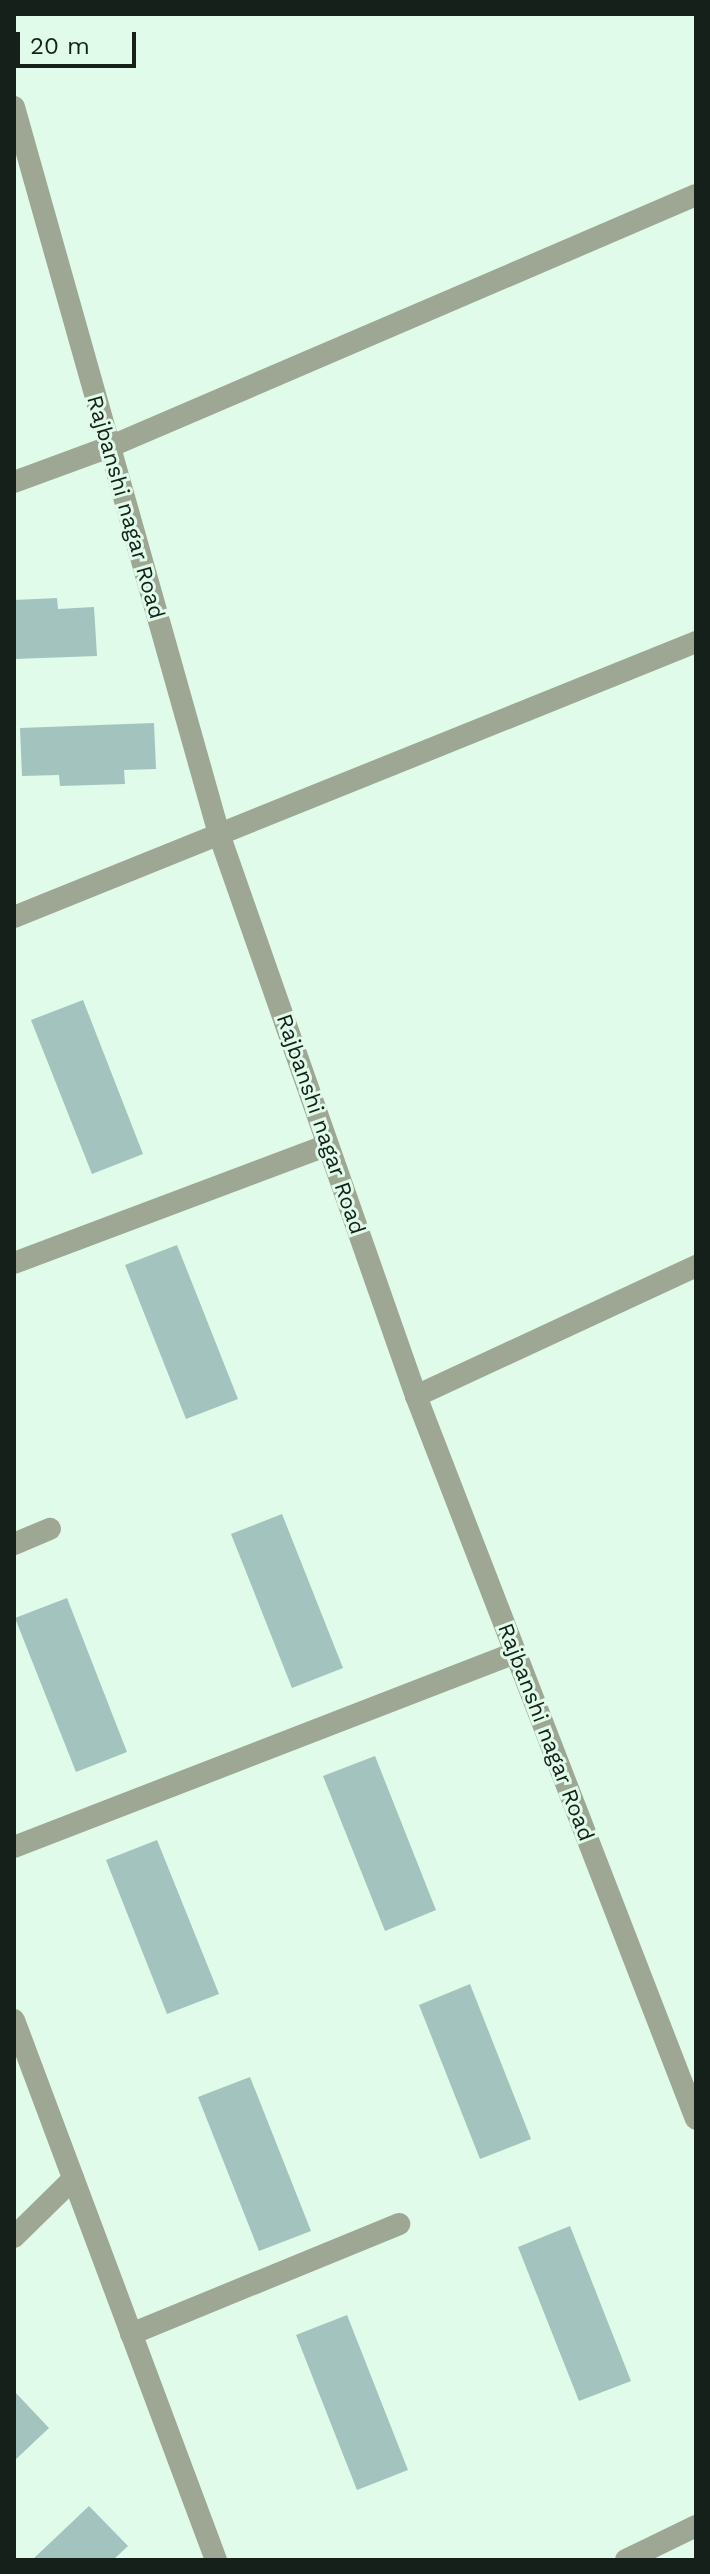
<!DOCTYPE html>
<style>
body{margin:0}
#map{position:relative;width:710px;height:2574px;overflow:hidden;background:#e0fbe9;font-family:"Work Sans",sans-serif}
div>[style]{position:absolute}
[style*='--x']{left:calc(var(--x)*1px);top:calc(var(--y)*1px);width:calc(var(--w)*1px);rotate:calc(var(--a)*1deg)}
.building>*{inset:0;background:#a2c3be}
.service>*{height:22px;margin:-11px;padding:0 11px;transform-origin:11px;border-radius:11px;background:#9da793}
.minor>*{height:22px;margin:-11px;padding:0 11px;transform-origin:11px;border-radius:11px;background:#9da793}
.tertiary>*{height:22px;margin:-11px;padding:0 11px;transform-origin:11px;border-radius:11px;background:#9da793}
span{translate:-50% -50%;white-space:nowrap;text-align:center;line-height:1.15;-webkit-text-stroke:6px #e0fbe9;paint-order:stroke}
.street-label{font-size:22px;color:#16201a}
.frame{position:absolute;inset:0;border:16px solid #16201a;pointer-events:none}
.scale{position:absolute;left:16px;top:32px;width:120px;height:36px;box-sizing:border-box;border:4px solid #16201a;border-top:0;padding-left:10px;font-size:24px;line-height:28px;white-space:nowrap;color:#16201a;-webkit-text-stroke:6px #e0fbe9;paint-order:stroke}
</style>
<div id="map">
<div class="building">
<div style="clip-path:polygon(57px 598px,58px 609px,94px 607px,97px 656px,14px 659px,14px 600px)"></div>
<div style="clip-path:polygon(154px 723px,156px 769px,124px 770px,125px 784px,60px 786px,59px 775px,22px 776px,20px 728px)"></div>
<div style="clip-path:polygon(83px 1000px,143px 1154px,92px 1174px,31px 1020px)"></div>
<div style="clip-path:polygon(177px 1245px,238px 1399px,186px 1419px,125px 1265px)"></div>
<div style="clip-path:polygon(282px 1514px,343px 1668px,292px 1688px,231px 1534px)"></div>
<div style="clip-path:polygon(67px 1598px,127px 1752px,76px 1772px,15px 1618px)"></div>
<div style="clip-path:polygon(375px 1756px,436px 1910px,385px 1931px,323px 1776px)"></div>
<div style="clip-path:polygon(157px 1840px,219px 1994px,167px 2014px,106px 1860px)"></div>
<div style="clip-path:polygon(470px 1984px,531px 2139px,480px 2159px,419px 2005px)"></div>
<div style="clip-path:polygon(250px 2077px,311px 2231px,259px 2251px,198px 2097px)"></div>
<div style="clip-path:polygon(570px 2226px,631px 2381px,579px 2401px,518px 2247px)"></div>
<div style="clip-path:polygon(347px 2315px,408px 2470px,357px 2490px,296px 2335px)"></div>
<div style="clip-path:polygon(14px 2391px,49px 2428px,14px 2461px)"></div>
<div style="clip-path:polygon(89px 2506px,128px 2546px,113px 2560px,32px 2560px)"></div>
</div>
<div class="service">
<div style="--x:131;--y:2334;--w:290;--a:-22.3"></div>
</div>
<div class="minor">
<div style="--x:14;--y:482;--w:101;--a:-20.2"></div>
<div style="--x:109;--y:447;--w:639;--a:-23.23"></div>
<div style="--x:14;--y:917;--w:735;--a:-21.96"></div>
<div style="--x:14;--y:1263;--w:335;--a:-20.6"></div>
<div style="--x:416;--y:1396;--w:309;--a:-24.9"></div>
<div style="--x:14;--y:1544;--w:39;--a:-23"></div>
<div style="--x:14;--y:1847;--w:537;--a:-21.17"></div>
<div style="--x:14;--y:2020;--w:577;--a:69.49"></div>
<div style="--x:14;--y:2237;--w:83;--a:-44.5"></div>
</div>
<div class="tertiary">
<div style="--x:14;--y:107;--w:755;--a:74.25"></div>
<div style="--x:219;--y:834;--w:596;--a:70.68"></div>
<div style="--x:416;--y:1396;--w:775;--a:68.83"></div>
<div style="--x:626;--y:2560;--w:78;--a:-25.9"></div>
</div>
<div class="street-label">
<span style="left:126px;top:507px;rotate:74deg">Rajbanshi nagar Road</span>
<span style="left:321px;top:1124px;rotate:71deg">Rajbanshi nagar Road</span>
<span style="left:546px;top:1732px;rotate:69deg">Rajbanshi nagar Road</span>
</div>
<div class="frame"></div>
<div class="scale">20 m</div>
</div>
